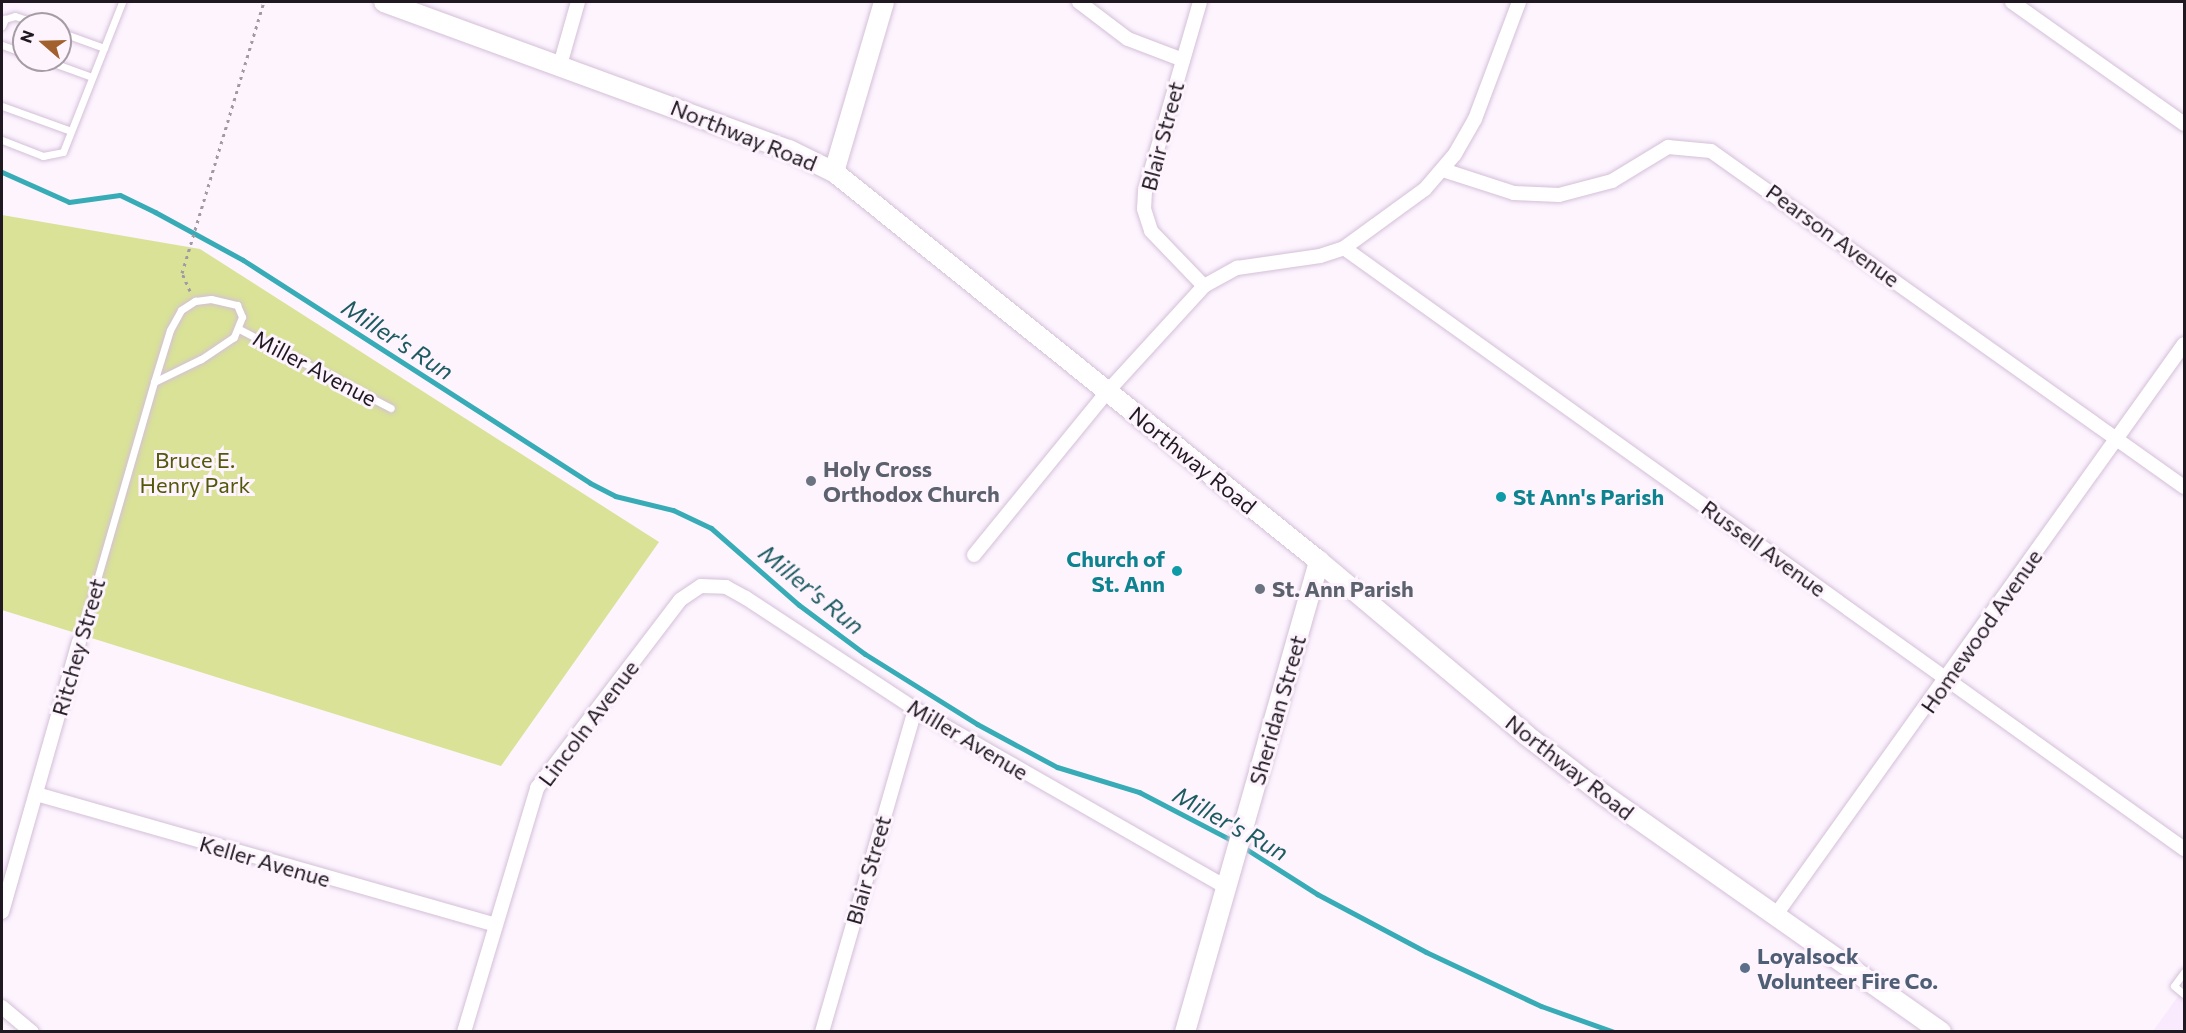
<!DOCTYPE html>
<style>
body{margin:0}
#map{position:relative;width:2186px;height:1033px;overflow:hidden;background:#fdf4fe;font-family:Commissioner,sans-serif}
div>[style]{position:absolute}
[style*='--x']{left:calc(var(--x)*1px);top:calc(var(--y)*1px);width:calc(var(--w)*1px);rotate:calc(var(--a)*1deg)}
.built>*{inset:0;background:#faeafd}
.green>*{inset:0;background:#d9e297}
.stream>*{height:5px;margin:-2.5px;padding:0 2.5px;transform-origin:2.5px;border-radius:2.5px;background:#38acb6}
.path>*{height:3px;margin-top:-1.5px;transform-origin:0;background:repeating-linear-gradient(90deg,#a199a3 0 3px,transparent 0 7.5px)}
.roads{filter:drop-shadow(0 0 2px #d4bfd8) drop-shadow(0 0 2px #d4bfd8)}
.lane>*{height:7px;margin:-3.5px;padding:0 3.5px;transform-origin:3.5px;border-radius:3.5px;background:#fff}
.street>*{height:14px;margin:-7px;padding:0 7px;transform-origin:7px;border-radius:7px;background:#fff}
.secondary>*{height:20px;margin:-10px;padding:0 10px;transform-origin:10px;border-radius:10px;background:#fff}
.dots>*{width:16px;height:16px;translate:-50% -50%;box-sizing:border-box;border:3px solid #fdf4fe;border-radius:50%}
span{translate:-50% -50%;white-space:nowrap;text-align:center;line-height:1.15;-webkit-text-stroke:6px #fdf4fe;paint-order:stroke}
.street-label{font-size:22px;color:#201922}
.park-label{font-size:22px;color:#53580a}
.worship-label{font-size:22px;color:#5b616d;font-weight:700}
.left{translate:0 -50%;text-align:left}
.culture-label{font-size:22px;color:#0d838f;font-weight:700}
.right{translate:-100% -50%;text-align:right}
.service-label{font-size:22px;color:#4e5e75;font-weight:700}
.water-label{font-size:24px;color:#1d5b61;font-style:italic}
.frame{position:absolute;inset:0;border:3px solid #201922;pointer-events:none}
.north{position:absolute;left:12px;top:12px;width:60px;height:60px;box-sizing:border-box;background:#fdf4fe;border:2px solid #a59ca6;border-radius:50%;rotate:290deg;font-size:16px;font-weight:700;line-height:24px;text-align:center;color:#201922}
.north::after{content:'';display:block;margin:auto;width:21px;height:27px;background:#a2602d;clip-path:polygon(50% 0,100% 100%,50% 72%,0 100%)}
</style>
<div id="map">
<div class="built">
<div style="clip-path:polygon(2184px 988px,2184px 1031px,2153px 1031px)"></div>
</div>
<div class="green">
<div style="clip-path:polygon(2px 215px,200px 249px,659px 542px,501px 766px,2px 610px)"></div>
</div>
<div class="stream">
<div style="--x:2;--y:172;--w:73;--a:24.1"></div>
<div style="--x:69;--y:202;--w:51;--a:-7.8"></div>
<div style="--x:120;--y:195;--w:39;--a:26"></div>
<div style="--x:155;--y:212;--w:100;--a:28.6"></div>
<div style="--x:243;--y:260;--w:412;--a:32.7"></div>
<div style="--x:590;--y:483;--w:28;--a:27"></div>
<div style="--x:615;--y:496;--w:60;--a:13.6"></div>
<div style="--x:673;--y:510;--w:42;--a:25.3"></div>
<div style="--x:711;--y:528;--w:117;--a:41.2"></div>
<div style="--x:799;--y:605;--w:82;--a:36.6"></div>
<div style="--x:865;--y:654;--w:132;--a:32"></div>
<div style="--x:977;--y:724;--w:91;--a:28.3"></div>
<div style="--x:1057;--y:767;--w:86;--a:17"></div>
<div style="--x:1139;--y:792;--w:108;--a:27.5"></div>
<div style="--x:1243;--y:847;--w:88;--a:32.4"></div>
<div style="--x:1317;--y:894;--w:123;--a:28"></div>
<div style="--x:1426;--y:952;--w:127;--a:25.2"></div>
<div style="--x:1541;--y:1006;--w:77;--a:19.6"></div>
</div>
<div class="path">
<div style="--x:190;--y:291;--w:20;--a:-114"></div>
<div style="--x:182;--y:273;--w:283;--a:-73.2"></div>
</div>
<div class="roads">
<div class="lane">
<div style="--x:2;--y:26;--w:8;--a:-67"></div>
<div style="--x:5;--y:19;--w:10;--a:-17"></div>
<div style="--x:15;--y:16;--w:25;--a:18"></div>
<div style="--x:60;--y:32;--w:47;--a:20"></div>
<div style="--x:2;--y:45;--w:23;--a:20"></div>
<div style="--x:45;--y:60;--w:50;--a:19.9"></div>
<div style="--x:2;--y:106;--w:73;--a:19.9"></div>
<div style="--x:2;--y:140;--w:44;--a:21.3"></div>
<div style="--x:43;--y:156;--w:20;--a:-11"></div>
<div style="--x:63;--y:152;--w:161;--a:-68.5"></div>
<div style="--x:239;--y:329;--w:171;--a:27.5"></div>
<div style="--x:79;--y:642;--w:271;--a:-73.9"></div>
<div style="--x:154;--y:382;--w:54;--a:-72.9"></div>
<div style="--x:170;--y:330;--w:23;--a:-61"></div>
<div style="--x:181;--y:310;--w:17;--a:-33"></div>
<div style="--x:195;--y:301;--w:16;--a:-7"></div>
<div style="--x:211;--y:299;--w:27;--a:13"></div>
<div style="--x:237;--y:305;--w:13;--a:67"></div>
<div style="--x:242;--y:317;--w:22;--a:112"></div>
<div style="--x:234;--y:337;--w:40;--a:146"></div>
<div style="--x:201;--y:359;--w:52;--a:153.9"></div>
<div style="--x:2184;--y:972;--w:17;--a:126"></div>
<div style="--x:2174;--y:986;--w:13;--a:39"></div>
</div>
<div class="street">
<div style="--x:1079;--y:2;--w:61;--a:37.1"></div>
<div style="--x:1128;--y:39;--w:59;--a:20.9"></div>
<div style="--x:1200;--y:2;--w:197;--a:106.2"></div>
<div style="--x:1145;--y:191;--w:18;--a:93"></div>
<div style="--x:1144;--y:209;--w:23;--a:72"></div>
<div style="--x:1151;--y:231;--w:76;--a:46.1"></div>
<div style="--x:2012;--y:2;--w:211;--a:35.3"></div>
<div style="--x:560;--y:65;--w:66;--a:-74.1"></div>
<div style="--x:1443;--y:170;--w:75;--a:17.9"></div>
<div style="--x:1514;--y:193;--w:45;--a:2.5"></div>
<div style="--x:1559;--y:195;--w:55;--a:-14.8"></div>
<div style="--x:1612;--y:181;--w:66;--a:-31.3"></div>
<div style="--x:1668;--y:147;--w:43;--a:5.3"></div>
<div style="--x:1711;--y:151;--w:580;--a:35.39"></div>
<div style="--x:1344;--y:248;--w:1033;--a:35.58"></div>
<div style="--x:974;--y:555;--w:210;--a:-50.8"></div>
<div style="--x:1107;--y:392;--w:144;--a:-47.5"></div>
<div style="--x:1204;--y:286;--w:38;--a:-29"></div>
<div style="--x:1237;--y:268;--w:84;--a:-8.2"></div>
<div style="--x:1320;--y:256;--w:25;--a:-18"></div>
<div style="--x:1344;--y:248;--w:100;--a:-36.1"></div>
<div style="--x:1425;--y:189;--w:46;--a:-49.4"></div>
<div style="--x:1455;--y:154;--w:40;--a:-60.3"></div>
<div style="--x:1475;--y:119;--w:125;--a:-69.4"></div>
<div style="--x:36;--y:794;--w:477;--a:15.9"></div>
<div style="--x:2;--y:912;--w:281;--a:-74.1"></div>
<div style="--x:1775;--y:916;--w:703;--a:-54.43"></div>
<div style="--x:2;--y:1007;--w:39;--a:40"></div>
<div style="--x:464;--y:1032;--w:255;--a:-73.3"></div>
<div style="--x:537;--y:788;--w:236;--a:-52.7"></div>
<div style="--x:680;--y:600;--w:25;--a:-34"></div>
<div style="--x:701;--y:586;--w:25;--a:2"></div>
<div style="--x:726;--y:587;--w:23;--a:29"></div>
<div style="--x:746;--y:598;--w:202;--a:33.3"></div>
<div style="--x:915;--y:709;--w:358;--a:29.8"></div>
<div style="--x:822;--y:1032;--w:336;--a:-73.9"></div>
</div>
<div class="secondary">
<div style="--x:384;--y:2;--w:431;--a:20.1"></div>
<div style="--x:789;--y:150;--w:50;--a:26.1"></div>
<div style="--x:834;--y:172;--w:622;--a:38.73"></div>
<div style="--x:1319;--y:561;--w:270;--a:40"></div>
<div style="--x:1526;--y:735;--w:98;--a:37.6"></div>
<div style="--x:1604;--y:795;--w:412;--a:35.1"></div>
<div style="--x:834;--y:172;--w:177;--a:-73.6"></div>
<div style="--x:1185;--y:1032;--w:490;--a:-74.1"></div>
</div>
</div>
<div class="dots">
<div style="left:811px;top:481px;background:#6b7280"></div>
<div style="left:1501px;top:497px;background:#0f9aa8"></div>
<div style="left:1177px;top:571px;background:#0f9aa8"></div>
<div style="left:1260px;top:589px;background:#6b7280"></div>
<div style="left:1745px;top:968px;background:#5c6f8a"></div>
</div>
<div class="street-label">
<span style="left:744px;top:135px;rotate:22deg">Northway Road</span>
<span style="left:1162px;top:136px;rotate:-75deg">Blair Street</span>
<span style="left:1833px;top:235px;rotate:36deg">Pearson Avenue</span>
<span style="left:315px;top:368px;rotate:28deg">Miller Avenue</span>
<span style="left:1193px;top:460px;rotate:39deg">Northway Road</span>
<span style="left:1764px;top:548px;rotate:36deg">Russell Avenue</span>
<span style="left:1981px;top:631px;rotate:-55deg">Homewood Avenue</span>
<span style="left:78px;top:647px;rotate:-74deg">Ritchey Street</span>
<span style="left:1277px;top:710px;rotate:-74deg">Sheridan Street</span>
<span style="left:588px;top:723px;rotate:-53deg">Lincoln Avenue</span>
<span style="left:968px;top:739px;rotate:31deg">Miller Avenue</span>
<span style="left:1570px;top:767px;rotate:38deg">Northway Road</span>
<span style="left:265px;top:861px;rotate:16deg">Keller Avenue</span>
<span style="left:868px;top:870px;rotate:-74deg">Blair Street</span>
</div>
<div class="park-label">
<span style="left:195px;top:472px">Bruce E.<br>Henry Park</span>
</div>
<div class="worship-label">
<span class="left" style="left:823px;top:481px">Holy Cross<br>Orthodox Church</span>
<span class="left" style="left:1272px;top:589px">St. Ann Parish</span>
</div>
<div class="culture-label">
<span class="left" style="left:1513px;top:497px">St Ann's Parish</span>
<span class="right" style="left:1165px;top:571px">Church of<br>St. Ann</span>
</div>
<div class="service-label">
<span class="left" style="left:1757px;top:968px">Loyalsock<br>Volunteer Fire Co.</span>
</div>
<div class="water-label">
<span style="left:398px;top:339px;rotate:33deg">Miller's Run</span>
<span style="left:812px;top:589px;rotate:39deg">Miller's Run</span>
<span style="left:1231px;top:823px;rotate:29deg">Miller's Run</span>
</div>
<div class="frame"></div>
<div class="north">N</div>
</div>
